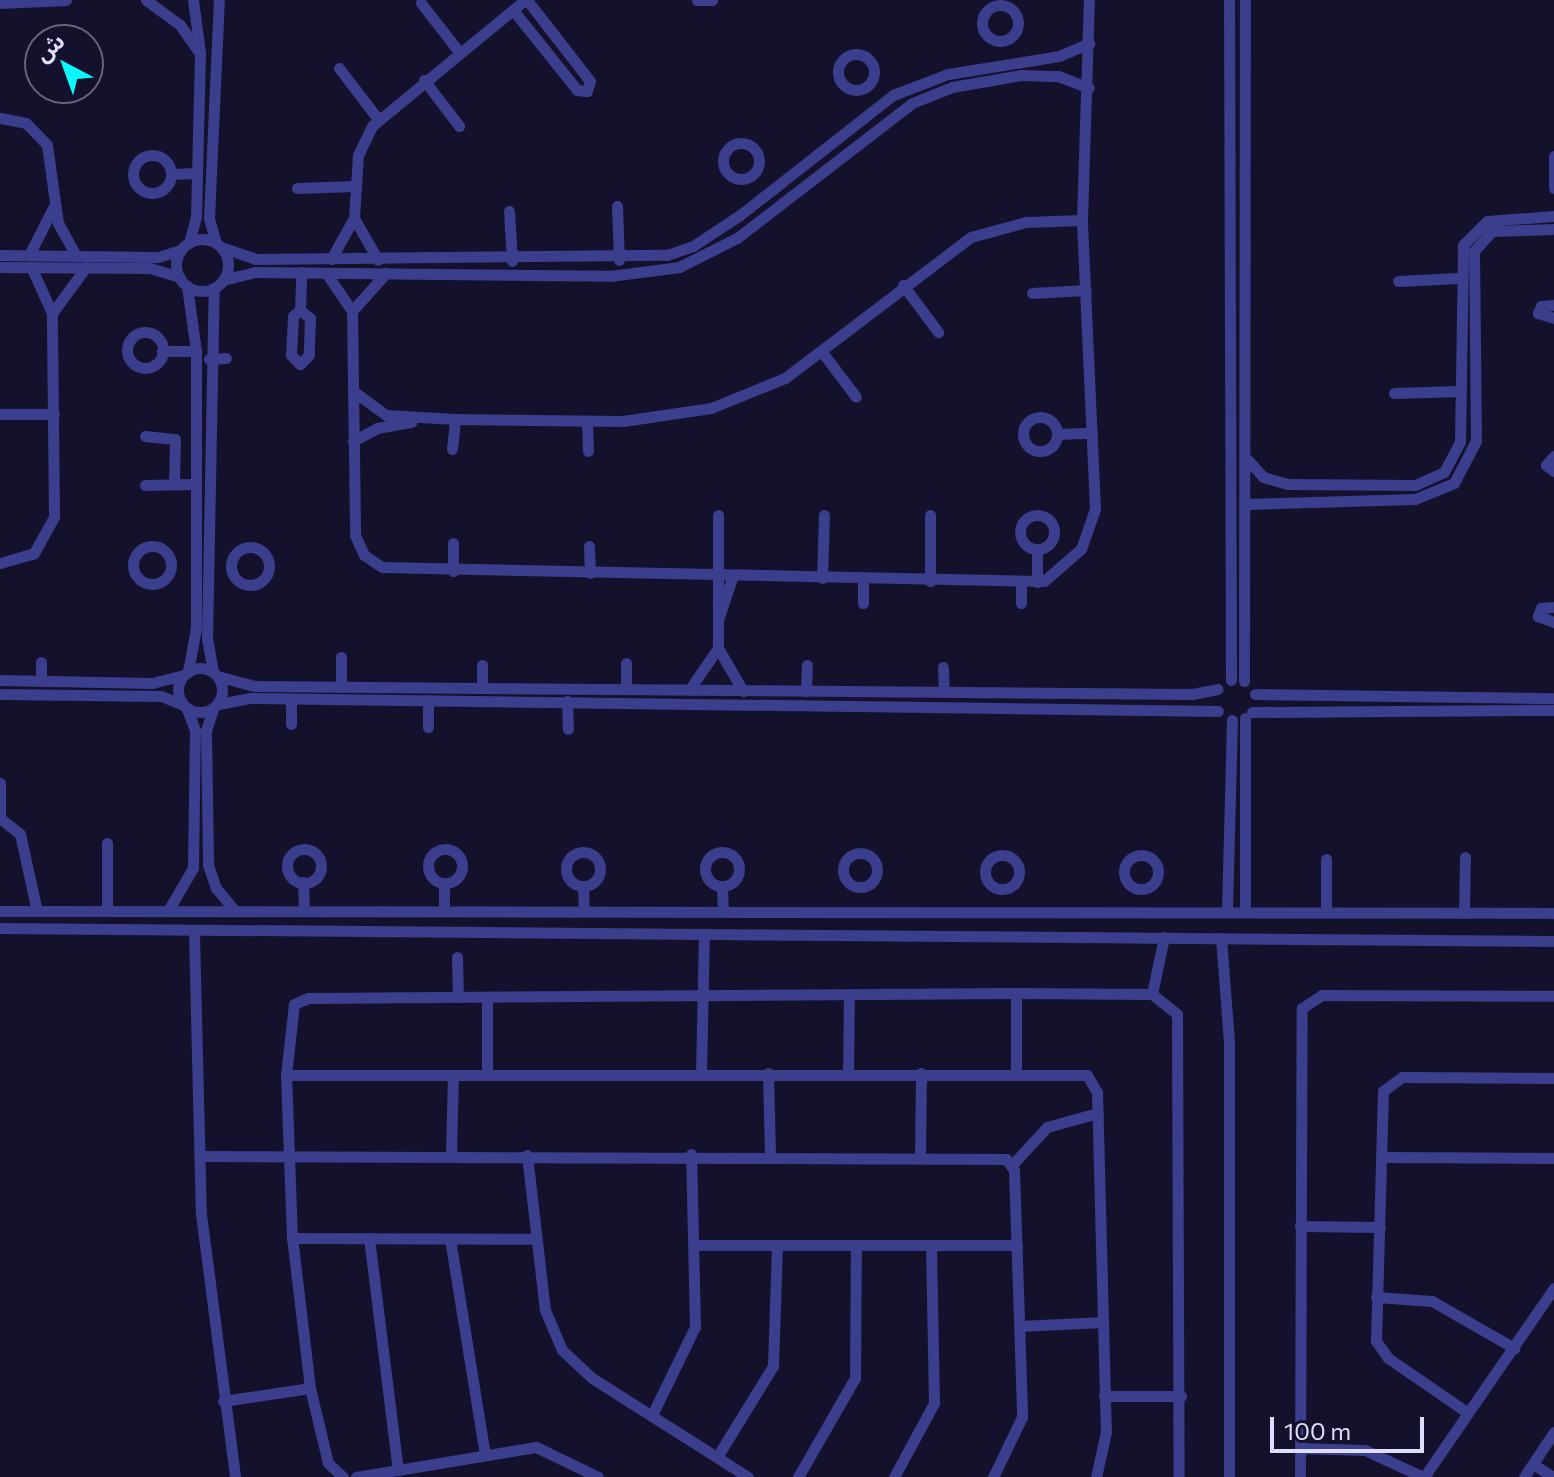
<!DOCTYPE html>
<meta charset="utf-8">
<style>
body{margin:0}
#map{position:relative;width:1554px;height:1477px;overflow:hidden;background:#14112d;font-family:Commissioner,"Noto Sans Arabic",sans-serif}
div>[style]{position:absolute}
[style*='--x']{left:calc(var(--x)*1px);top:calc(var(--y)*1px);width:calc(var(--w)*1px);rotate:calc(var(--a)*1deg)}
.street>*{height:11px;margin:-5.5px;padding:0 5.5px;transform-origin:5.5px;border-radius:5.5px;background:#3b3d8d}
.street>.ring{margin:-5.5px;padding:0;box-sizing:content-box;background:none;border:11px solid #3b3d8d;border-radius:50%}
span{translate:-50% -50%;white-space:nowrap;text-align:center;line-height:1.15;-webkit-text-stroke:6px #14112d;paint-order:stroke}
.north{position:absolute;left:24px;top:24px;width:80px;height:80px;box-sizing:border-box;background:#14112d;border:2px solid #656381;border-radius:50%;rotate:319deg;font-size:22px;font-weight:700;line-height:32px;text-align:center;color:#dfddff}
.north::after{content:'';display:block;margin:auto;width:28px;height:36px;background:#09f8ff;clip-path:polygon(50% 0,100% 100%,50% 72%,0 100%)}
.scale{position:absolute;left:1270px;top:1417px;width:154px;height:36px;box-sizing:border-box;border:4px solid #dfddff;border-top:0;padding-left:10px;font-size:24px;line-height:28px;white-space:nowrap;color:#dfddff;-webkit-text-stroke:6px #14112d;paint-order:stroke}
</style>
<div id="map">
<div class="street">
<div style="--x:146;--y:0;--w:42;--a:36.3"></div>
<div style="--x:180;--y:25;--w:33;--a:55"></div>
<div style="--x:697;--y:0;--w:15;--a:0"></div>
<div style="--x:1229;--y:0;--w:680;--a:89.83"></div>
<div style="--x:0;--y:3;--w:66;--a:-2.6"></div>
<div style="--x:421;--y:3;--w:62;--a:52.2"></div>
<div class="ring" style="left:982px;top:5px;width:25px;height:25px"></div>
<div style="--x:513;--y:10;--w:102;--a:51.3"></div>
<div style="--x:577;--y:90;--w:10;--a:6"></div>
<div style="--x:587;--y:91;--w:10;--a:-73"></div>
<div style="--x:590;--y:81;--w:103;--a:-127.9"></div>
<div class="ring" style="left:838px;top:54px;width:25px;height:25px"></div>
<div style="--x:339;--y:68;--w:64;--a:52.6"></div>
<div style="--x:424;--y:80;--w:58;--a:52.7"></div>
<div style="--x:0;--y:118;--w:26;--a:11"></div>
<div style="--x:26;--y:123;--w:30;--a:46"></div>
<div style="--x:47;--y:145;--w:79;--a:82"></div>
<div style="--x:58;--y:223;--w:37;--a:61"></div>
<div class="ring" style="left:723px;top:143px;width:25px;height:25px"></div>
<div class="ring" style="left:133px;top:155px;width:27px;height:27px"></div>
<div style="--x:1554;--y:156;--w:32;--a:90"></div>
<div style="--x:171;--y:174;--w:26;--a:-2"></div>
<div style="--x:297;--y:188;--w:57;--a:-2"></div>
<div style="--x:617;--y:206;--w:54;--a:87.9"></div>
<div style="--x:509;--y:211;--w:50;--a:86.6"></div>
<div style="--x:354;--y:218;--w:48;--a:60.3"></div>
<div class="ring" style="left:176px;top:239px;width:41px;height:41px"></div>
<div style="--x:189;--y:243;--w:27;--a:-75"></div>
<div style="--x:196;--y:217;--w:164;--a:-88.6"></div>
<div style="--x:200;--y:53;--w:53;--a:-97.5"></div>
<div style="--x:216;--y:243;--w:26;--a:-106"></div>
<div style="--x:209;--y:218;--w:218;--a:-87.4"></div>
<div style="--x:221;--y:247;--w:36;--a:19"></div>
<div style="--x:255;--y:259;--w:412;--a:-0.6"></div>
<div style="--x:667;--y:255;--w:28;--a:-19"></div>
<div style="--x:693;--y:246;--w:56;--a:-33.4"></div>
<div style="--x:740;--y:215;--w:194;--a:-38.1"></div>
<div style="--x:893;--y:95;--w:59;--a:-20.9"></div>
<div style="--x:948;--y:74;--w:112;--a:-9.2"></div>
<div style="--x:1059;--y:56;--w:33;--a:-23"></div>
<div style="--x:0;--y:255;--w:158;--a:0.7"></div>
<div style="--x:158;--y:257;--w:24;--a:-17"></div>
<div style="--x:29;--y:255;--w:53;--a:-62.9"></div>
<div style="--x:331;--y:259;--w:47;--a:-60.7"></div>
<div style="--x:354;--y:218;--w:63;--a:-86.4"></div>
<div style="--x:358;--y:155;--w:32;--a:-64"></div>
<div style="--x:372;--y:126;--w:198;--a:-39.5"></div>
<div style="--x:0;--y:267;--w:150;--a:0.4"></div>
<div style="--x:150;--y:268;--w:31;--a:17"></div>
<div style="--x:326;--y:273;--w:46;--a:55.6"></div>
<div style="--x:352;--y:311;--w:224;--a:89.2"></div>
<div style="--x:355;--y:535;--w:22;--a:66"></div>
<div style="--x:364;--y:555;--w:22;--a:34"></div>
<div style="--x:382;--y:567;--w:662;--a:1.21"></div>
<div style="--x:1044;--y:581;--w:49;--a:-40.9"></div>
<div style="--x:1081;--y:549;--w:42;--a:-70.7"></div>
<div style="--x:1095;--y:509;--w:289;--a:-92.6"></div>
<div style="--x:1082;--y:220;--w:220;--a:-88.2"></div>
<div style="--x:223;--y:280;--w:33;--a:-14"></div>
<div style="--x:255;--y:272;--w:355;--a:0.6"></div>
<div style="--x:610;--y:276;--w:70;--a:-7.4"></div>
<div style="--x:679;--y:267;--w:65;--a:-26.6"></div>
<div style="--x:737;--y:238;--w:221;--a:-37.6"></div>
<div style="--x:912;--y:103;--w:43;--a:-21.8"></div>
<div style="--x:952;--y:87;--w:70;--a:-9.9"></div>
<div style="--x:1021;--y:75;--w:37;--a:2"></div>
<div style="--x:1058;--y:76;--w:33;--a:21"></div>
<div style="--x:1398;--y:281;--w:60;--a:-2.9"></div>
<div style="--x:903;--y:285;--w:59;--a:53.3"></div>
<div style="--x:187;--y:286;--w:66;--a:82.1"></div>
<div style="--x:196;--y:351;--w:277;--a:90"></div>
<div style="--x:196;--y:628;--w:45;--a:100.3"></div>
<div style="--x:1032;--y:293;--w:54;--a:-3.2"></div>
<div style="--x:1554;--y:305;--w:13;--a:176"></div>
<div style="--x:1541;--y:306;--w:8;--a:113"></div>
<div style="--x:1538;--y:313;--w:17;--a:17"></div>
<div style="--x:300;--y:310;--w:13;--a:39"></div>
<div style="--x:310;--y:318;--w:37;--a:92"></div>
<div style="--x:309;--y:355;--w:13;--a:135"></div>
<div style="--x:300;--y:364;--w:13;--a:-135"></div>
<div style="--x:291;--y:355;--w:39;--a:-87"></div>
<div style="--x:293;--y:316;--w:9;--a:-41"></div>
<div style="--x:300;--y:310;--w:38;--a:-88"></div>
<div style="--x:352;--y:311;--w:51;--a:-48.2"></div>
<div style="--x:53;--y:312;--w:56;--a:-53.7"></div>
<div class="ring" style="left:127px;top:332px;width:25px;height:25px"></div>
<div style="--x:162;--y:351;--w:34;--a:0"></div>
<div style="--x:822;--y:352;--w:56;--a:52.9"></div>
<div style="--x:209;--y:359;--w:17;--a:-3"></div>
<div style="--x:353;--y:391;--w:41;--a:36"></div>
<div style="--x:386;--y:415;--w:69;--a:3.3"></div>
<div style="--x:455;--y:419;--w:168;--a:0.7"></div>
<div style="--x:623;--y:421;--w:89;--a:-8.4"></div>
<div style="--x:711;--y:408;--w:80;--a:-22.1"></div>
<div style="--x:785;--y:378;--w:233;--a:-37.2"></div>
<div style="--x:971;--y:237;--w:57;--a:-15.3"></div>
<div style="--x:1026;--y:222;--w:56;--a:-2"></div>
<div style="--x:1394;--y:393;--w:66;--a:-1.7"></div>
<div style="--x:0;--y:414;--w:54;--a:0"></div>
<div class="ring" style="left:1023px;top:417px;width:23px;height:23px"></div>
<div style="--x:587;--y:422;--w:29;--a:88"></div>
<div style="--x:1057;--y:434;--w:35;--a:-2"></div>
<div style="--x:145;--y:436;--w:30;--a:6"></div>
<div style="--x:175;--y:439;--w:45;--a:91.3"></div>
<div style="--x:353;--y:441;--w:27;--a:-28"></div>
<div style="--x:377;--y:428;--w:35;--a:-10"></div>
<div style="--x:452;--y:449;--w:30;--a:-84"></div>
<div style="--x:1554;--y:456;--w:12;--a:132"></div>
<div style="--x:1546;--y:465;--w:10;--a:37"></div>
<div style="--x:1247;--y:459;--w:24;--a:48"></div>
<div style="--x:1263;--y:477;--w:25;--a:16"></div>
<div style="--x:1287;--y:484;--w:128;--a:0.4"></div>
<div style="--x:1415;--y:485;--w:32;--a:-24"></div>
<div style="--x:1444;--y:472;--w:34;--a:-62"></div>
<div style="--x:1460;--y:442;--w:197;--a:-89.1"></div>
<div style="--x:1463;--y:245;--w:34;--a:-45"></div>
<div style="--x:1487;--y:221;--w:67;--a:-4.3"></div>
<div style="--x:145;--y:485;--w:50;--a:-1.1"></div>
<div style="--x:1245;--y:504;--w:170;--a:-1.7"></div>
<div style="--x:1415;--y:499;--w:42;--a:-22.3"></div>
<div style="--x:1454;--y:483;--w:47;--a:-62.4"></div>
<div style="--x:1476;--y:441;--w:190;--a:-90.6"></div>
<div style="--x:1474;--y:251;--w:27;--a:-48"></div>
<div style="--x:1492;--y:231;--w:62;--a:-1.8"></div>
<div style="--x:718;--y:515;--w:133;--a:90"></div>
<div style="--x:718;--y:648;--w:50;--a:59.8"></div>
<div class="ring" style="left:1020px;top:515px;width:23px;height:23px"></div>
<div style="--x:453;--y:543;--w:28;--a:90"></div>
<div style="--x:589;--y:546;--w:27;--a:88"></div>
<div class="ring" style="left:133px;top:546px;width:27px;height:27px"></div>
<div class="ring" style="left:231px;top:547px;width:27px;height:27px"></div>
<div style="--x:1037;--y:549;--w:33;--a:90"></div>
<div style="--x:0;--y:563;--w:35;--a:-16"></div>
<div style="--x:34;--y:553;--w:41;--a:-60.9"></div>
<div style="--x:54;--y:517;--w:204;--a:-90.6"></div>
<div style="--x:52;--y:313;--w:51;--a:-114.5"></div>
<div style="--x:822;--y:578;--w:63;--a:-88.2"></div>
<div style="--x:930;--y:581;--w:66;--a:-90"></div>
<div style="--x:863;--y:603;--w:24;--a:-90"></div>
<div style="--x:1021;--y:603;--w:19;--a:-90"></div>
<div style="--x:1554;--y:607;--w:13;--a:176"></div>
<div style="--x:1541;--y:608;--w:9;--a:111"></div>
<div style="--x:1538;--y:616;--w:17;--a:21"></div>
<div style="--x:718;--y:620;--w:47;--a:-71.6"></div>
<div style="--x:943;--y:667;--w:25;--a:88"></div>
<div class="ring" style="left:178px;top:668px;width:33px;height:33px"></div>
<div style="--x:213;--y:672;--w:34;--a:-100"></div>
<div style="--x:207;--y:639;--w:351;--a:-88.9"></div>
<div style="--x:217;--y:676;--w:39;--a:15"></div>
<div style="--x:255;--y:686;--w:937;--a:0.49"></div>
<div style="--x:1192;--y:694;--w:26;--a:-11"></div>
<div style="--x:0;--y:680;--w:152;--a:1.1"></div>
<div style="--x:152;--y:683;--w:33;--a:-14"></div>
<div style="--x:41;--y:681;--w:19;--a:-90"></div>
<div style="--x:1244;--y:681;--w:681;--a:-89.92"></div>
<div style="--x:341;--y:687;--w:30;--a:-90"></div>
<div style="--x:482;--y:688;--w:23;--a:-90"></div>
<div style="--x:626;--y:689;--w:26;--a:-90"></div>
<div style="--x:689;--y:690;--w:51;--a:-55.4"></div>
<div style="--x:806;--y:691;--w:26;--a:-88"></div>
<div style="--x:0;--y:694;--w:161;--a:0.7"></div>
<div style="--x:161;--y:696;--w:24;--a:22"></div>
<div style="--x:1255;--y:694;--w:299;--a:0.8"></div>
<div style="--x:428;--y:700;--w:27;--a:90"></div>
<div style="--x:567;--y:701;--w:28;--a:88"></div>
<div style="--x:219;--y:704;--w:32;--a:-11"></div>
<div style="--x:250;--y:698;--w:968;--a:0.77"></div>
<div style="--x:213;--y:709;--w:23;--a:108"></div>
<div style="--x:206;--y:731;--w:134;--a:89.1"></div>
<div style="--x:208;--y:865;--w:24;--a:71"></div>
<div style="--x:216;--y:888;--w:26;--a:50"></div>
<div style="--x:1252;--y:712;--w:302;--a:-0.4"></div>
<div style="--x:1245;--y:718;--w:192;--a:90"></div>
<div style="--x:291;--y:724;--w:25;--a:-90"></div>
<div style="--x:0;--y:783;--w:35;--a:90"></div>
<div style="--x:0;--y:818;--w:26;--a:39"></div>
<div style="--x:20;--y:834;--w:79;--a:77.6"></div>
<div style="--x:107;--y:843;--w:66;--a:90"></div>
<div class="ring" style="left:287px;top:849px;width:23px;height:23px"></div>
<div class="ring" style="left:428px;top:849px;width:23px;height:23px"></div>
<div class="ring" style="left:566px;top:852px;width:23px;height:23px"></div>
<div class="ring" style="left:705px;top:852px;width:23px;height:23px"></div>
<div class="ring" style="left:843px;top:853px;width:23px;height:23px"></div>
<div class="ring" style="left:1124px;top:855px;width:23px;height:23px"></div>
<div class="ring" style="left:985px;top:855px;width:23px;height:23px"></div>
<div style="--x:303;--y:882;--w:28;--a:88"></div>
<div style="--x:583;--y:886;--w:25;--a:88"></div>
<div style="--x:722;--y:886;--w:24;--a:88"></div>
<div style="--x:169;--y:909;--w:48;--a:-59.7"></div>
<div style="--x:193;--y:868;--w:138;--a:-89.2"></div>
<div style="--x:195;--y:730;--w:22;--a:-111"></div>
<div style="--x:444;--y:910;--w:27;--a:-90"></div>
<div style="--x:1227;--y:910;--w:190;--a:-88.5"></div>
<div style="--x:0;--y:911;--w:1554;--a:0.07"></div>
<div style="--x:1326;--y:911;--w:52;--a:-90"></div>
<div style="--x:1464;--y:913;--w:56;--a:-89"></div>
<div style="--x:0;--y:928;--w:1554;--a:0.48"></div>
<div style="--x:194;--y:933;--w:281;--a:88.6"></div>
<div style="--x:201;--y:1214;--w:265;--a:82.6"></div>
<div style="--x:1221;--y:938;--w:105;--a:85.6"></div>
<div style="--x:1229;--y:1043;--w:434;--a:90"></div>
<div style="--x:457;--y:957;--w:40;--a:88.6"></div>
<div style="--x:1152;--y:994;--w:58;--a:-78.1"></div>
<div style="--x:487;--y:997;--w:77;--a:90"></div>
<div style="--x:1016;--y:1072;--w:79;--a:-90"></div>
<div style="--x:768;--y:1073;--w:82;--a:88.6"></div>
<div style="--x:848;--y:1073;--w:78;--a:-89.3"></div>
<div style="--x:701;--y:1074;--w:140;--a:-88.8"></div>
<div style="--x:286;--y:1075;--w:801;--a:0"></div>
<div style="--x:1087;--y:1075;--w:20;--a:60"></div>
<div style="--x:1097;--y:1092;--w:340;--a:88.5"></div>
<div style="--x:1106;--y:1432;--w:46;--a:102.5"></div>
<div style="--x:451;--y:1155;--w:80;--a:-88.6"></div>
<div style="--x:527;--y:1155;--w:156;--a:83.4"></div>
<div style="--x:545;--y:1310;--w:43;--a:67"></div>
<div style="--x:562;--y:1350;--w:41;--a:43"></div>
<div style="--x:592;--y:1378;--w:185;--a:32.4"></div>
<div style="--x:200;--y:1156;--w:806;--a:0.21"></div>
<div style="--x:1006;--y:1159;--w:14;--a:54"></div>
<div style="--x:1014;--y:1170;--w:247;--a:88.1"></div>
<div style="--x:1022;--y:1417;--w:67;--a:115.8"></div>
<div style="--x:920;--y:1156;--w:83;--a:-89.3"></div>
<div style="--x:1382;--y:1157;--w:172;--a:0.3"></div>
<div style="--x:1012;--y:1165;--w:52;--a:-47.4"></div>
<div style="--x:1047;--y:1127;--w:53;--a:-15.4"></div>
<div style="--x:1300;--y:1226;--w:80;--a:0.7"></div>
<div style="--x:292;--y:1238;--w:243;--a:0.2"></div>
<div style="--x:369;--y:1238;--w:234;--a:82.9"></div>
<div style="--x:450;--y:1239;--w:219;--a:80.8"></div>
<div style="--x:695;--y:1245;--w:322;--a:0"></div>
<div style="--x:1376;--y:1297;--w:56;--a:4.1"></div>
<div style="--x:1432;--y:1301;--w:95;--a:29.8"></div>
<div style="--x:1020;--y:1326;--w:83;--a:-2.8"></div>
<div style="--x:1104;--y:1396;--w:77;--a:0"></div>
<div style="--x:223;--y:1401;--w:88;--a:-8.5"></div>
<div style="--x:1468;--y:1413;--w:97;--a:-145.5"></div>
<div style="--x:1388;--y:1358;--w:21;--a:-125"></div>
<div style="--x:1376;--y:1341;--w:250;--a:-88.4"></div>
<div style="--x:1383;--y:1091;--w:24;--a:-36"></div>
<div style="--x:1402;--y:1077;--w:152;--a:0.4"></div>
<div style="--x:652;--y:1415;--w:98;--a:-64"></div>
<div style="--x:695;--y:1327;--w:173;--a:-91.3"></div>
<div style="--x:1300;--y:1448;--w:65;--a:1.8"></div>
<div style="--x:1365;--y:1450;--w:64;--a:25"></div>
<div style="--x:717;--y:1457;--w:107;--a:-58.4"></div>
<div style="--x:773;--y:1366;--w:121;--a:-88.1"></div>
<div style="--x:1533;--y:1464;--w:24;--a:33"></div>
<div style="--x:343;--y:1477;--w:21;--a:-137"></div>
<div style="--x:328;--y:1463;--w:77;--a:-103.5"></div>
<div style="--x:310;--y:1388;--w:151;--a:-96.8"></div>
<div style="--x:292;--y:1238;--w:163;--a:-92.1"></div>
<div style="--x:286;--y:1075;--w:71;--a:-83.6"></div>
<div style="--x:294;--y:1004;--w:15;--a:-23"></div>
<div style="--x:308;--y:998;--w:708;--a:-0.4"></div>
<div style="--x:1016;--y:993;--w:136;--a:0.4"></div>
<div style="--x:1152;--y:994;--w:32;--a:39"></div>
<div style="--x:1177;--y:1014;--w:463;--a:89.8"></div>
<div style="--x:356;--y:1477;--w:182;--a:-9.5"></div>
<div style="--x:536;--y:1447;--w:69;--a:25.8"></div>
<div style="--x:798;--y:1477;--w:114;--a:-60.1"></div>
<div style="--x:855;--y:1378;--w:133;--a:-89.6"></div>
<div style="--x:894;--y:1477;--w:84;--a:-61.6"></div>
<div style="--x:934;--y:1403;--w:158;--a:-91.1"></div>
<div style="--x:1300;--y:1477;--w:469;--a:-89.8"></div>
<div style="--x:1302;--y:1008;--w:24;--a:-33"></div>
<div style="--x:1322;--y:995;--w:232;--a:0.2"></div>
<div style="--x:1424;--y:1477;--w:229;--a:-55.5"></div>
<div style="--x:1524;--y:1477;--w:54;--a:-56.3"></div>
</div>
<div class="north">ش</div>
<div class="scale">100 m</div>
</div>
